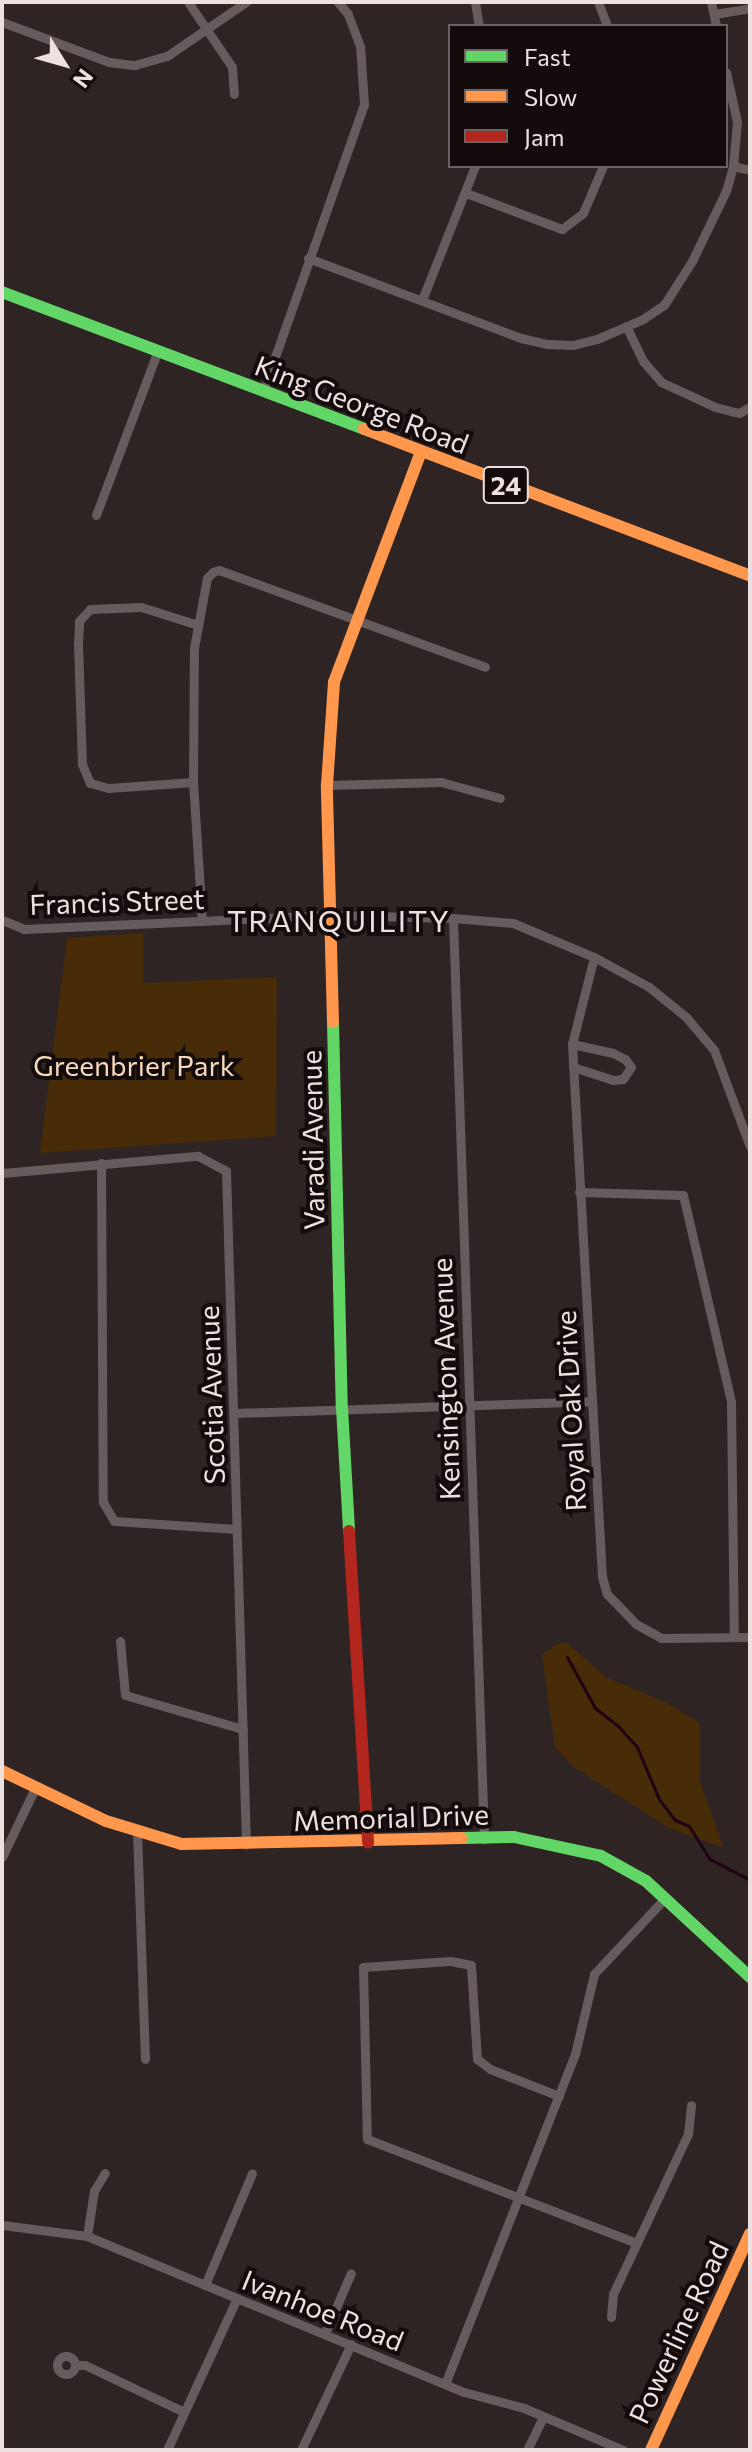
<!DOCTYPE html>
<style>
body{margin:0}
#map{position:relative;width:752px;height:2452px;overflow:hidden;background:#2e2423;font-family:Commissioner,sans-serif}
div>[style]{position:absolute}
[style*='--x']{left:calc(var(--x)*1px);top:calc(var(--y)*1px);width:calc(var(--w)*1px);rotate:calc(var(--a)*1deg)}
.green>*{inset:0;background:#482c07}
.stream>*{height:3px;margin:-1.5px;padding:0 1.5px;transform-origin:1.5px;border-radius:1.5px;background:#1f0315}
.street>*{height:9px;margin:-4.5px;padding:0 4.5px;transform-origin:4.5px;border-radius:4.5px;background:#665b5d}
.street>.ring{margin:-4.5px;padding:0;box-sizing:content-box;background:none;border:9px solid #665b5d;border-radius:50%}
.fast>*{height:12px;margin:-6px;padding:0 6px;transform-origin:6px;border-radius:6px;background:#63d668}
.slow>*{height:12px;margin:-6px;padding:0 6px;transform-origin:6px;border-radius:6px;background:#ff974d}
.jam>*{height:12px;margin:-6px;padding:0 6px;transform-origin:6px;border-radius:6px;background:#b3261e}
span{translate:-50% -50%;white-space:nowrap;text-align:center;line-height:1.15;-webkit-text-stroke:8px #140c0c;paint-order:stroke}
.shield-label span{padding:2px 6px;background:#140c0c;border:2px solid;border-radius:6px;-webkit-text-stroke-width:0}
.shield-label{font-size:26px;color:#ede1df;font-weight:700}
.street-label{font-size:28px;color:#ede1df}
.park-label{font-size:28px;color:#f7dabd}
.neighbourhood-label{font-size:30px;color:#ede1df;letter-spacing:2px}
.frame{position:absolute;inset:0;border:4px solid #ede1df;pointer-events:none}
.legend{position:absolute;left:448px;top:24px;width:280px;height:144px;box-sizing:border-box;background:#140c0c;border:2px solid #6b6160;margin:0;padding:10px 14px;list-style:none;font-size:24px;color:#ede1df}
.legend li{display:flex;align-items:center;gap:16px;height:40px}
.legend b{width:40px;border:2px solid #6b6160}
.north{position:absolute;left:24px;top:24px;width:80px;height:80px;-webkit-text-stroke:6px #140c0c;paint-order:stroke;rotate:127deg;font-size:22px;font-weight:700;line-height:32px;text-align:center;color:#ede1df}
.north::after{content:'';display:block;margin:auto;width:28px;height:36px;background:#ede1df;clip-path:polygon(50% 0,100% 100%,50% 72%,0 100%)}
</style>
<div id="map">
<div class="green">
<div style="clip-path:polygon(143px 933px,143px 983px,277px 977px,276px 1136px,40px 1153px,67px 938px)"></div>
<div style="clip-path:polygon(559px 1643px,567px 1643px,606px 1677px,669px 1704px,700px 1723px,700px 1782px,724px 1848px,669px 1828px,572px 1766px,555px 1747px,542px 1655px)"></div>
</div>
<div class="stream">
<div style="--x:567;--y:1657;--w:58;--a:61.2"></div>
<div style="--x:595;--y:1708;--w:31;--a:38"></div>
<div style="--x:619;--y:1727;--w:27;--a:48"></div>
<div style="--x:637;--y:1747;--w:56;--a:67.1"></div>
<div style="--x:659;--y:1799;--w:26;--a:53"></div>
<div style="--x:675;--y:1820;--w:15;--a:23"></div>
<div style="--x:689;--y:1826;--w:39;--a:58"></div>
<div style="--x:710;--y:1859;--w:45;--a:27.7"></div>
</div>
<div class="street">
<div style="--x:188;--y:2;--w:78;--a:55.9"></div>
<div style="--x:232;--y:67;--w:27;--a:86"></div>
<div style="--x:475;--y:2;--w:24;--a:81"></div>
<div style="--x:598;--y:2;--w:26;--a:69"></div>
<div style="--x:711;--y:2;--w:25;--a:78"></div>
<div style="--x:714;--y:14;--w:36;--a:-9"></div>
<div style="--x:2;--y:22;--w:114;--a:20.5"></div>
<div style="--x:109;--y:62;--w:26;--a:7"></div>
<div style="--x:135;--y:65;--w:33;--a:-16"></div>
<div style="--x:167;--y:56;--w:96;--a:-34.4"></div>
<div style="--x:733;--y:166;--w:17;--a:13"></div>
<div style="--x:466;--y:193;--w:103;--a:20.6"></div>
<div style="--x:562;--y:229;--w:26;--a:-37"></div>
<div style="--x:583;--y:213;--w:51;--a:-66.9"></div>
<div style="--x:308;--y:258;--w:228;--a:20.6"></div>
<div style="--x:521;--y:338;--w:27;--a:13"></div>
<div style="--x:547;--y:344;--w:26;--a:2"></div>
<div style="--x:573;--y:345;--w:25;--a:-14"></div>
<div style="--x:597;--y:339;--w:50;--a:-23.5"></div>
<div style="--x:643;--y:319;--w:25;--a:-34"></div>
<div style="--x:664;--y:305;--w:52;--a:-57.5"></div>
<div style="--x:692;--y:261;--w:78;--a:-64.1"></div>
<div style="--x:726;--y:191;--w:26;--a:-74"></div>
<div style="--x:733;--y:166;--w:44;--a:-84.8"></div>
<div style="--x:737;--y:122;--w:51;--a:-102.4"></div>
<div style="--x:422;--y:300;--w:144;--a:-68.4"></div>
<div style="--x:626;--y:326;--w:39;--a:64"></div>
<div style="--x:643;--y:361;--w:28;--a:49"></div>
<div style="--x:661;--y:382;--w:60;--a:24.8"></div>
<div style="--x:715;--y:407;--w:25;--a:14"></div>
<div style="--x:739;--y:413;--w:13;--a:-29"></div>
<div style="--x:263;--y:391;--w:304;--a:-70.6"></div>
<div style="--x:364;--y:104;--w:58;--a:-93.9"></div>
<div style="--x:360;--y:46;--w:34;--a:-111"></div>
<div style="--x:348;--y:14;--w:16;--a:-130"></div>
<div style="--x:96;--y:515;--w:173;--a:-69.4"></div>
<div style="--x:193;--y:782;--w:85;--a:176"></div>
<div style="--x:108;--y:788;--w:19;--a:-164"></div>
<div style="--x:90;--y:783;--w:21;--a:-113"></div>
<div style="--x:82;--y:764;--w:121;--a:-91.9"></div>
<div style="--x:78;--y:643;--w:22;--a:-87"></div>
<div style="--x:79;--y:621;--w:16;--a:-47"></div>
<div style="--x:90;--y:609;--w:51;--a:-2.2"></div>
<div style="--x:141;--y:607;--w:60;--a:17.5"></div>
<div style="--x:327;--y:785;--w:114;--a:-1.5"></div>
<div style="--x:441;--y:782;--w:61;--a:15.2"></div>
<div style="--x:453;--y:918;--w:922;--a:88.07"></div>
<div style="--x:2;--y:920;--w:24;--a:22"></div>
<div style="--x:24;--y:929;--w:307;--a:-2.6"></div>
<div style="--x:331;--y:915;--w:122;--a:1.4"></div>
<div style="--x:453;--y:918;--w:60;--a:4.8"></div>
<div style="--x:513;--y:923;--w:88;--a:22.8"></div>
<div style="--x:594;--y:957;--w:63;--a:28.6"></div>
<div style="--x:649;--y:987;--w:48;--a:39"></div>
<div style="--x:686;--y:1017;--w:43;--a:49.7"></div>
<div style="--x:714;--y:1050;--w:103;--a:69.6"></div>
<div style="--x:202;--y:921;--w:139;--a:-93.7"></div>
<div style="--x:193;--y:782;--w:134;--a:-89.6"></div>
<div style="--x:194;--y:648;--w:71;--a:-79.5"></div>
<div style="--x:207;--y:578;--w:8;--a:-45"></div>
<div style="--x:213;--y:572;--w:6;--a:-18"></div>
<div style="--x:219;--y:570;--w:283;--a:20"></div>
<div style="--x:594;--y:957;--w:90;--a:104.2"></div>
<div style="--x:572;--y:1044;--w:534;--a:86.78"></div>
<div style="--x:602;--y:1577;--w:18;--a:74"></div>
<div style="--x:607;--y:1594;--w:42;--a:46"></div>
<div style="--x:636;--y:1624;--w:29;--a:29"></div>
<div style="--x:661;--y:1638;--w:89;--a:-0.6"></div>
<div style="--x:572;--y:1044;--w:42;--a:12.4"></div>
<div style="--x:613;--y:1053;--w:13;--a:27"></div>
<div style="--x:625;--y:1059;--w:10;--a:53"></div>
<div style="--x:631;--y:1067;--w:14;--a:124"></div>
<div style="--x:623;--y:1079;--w:10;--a:174"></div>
<div style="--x:613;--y:1080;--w:42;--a:-162"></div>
<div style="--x:101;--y:1163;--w:339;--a:89.7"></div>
<div style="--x:103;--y:1502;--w:22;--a:60"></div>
<div style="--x:114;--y:1521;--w:123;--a:3.7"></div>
<div style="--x:2;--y:1173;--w:197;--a:-5"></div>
<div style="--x:198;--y:1156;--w:32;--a:28"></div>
<div style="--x:226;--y:1171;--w:674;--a:88.3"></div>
<div style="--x:579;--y:1192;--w:104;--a:1.7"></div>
<div style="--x:683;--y:1195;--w:212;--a:76.9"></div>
<div style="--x:731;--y:1402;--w:234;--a:89.3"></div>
<div style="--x:235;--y:1413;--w:357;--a:-1.9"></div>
<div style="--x:120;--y:1641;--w:54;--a:84.7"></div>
<div style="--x:125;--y:1695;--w:123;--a:16.1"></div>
<div style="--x:137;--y:1831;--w:228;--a:88"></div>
<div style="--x:2;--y:1857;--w:76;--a:-64.4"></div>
<div style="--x:559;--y:2096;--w:74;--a:-158.6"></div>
<div style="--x:490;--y:2069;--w:16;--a:-142"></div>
<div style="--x:477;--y:2059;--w:94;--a:-93.7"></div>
<div style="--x:471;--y:1965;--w:21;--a:-169"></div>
<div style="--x:450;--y:1961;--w:87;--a:176.1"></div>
<div style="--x:363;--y:1967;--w:172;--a:88.7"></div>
<div style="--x:367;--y:2139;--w:289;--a:21.1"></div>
<div style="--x:2;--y:2225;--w:86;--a:7.4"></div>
<div style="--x:87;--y:2236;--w:408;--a:22.5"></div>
<div style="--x:464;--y:2392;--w:62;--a:14.9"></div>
<div style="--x:524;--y:2408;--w:108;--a:23"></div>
<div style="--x:87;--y:2236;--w:46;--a:-81.2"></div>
<div style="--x:94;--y:2191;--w:21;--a:-59"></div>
<div style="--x:205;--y:2285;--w:121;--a:-67.2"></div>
<div style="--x:611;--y:2317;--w:23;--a:-85"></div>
<div style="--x:613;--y:2294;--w:177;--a:-64.9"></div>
<div style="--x:688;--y:2134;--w:29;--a:-84"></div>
<div style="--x:325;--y:2333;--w:65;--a:-66.6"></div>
<div class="ring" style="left:57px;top:2356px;width:9px;height:9px"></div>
<div style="--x:75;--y:2365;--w:10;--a:0"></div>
<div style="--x:85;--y:2365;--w:110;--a:25.4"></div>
<div style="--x:445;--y:2384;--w:355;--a:-68.5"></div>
<div style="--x:575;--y:2054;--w:82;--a:-76.6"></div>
<div style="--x:594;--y:1974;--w:105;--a:-46.9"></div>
<div style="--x:167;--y:2450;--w:167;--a:-65.3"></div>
<div style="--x:301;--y:2450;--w:117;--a:-64.7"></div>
<div style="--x:527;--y:2450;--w:37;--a:-64"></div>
</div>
<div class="fast">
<div style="--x:2;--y:292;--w:387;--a:20.7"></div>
<div style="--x:333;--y:1022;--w:386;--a:88.7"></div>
<div style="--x:342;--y:1408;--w:123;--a:86.7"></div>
<div style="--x:462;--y:1838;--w:52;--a:-1.1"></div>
<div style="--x:514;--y:1837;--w:89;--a:12.3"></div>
<div style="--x:601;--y:1856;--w:51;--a:29.1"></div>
<div style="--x:646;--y:1881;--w:142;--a:42.7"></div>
</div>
<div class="slow">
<div style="--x:364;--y:429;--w:413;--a:20.8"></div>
<div style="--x:333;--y:1022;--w:237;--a:-91.5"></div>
<div style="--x:327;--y:785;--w:103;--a:-86.1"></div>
<div style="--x:334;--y:682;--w:246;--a:-69.3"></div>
<div style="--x:2;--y:1771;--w:115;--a:25.7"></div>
<div style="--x:106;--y:1821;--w:78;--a:17"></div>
<div style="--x:181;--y:1844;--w:281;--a:-1.2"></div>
<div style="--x:651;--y:2450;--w:238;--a:-65.4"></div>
</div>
<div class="jam">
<div style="--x:349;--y:1531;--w:312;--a:86.5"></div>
</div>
<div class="shield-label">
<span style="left:506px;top:485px">24</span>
</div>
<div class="street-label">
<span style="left:362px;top:404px;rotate:21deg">King George Road</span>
<span style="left:117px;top:901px;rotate:-2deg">Francis Street</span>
<span style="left:312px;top:1140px;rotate:-91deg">Varadi Avenue</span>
<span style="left:445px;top:1379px;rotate:-92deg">Kensington Avenue</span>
<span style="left:211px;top:1395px;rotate:-92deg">Scotia Avenue</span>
<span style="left:570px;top:1411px;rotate:-93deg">Royal Oak Drive</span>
<span style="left:391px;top:1817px;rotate:-2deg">Memorial Drive</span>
<span style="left:323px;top:2310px;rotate:22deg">Ivanhoe Road</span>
<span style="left:678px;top:2332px;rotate:-65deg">Powerline Road</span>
</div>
<div class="park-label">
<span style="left:134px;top:1065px">Greenbrier Park</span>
</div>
<div class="neighbourhood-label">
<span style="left:339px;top:920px">TRANQUILITY</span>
</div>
<div class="frame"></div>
<ul class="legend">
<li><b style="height:10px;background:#63d668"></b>Fast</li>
<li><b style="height:10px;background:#ff974d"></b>Slow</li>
<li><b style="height:10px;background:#b3261e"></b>Jam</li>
</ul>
<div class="north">N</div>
</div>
